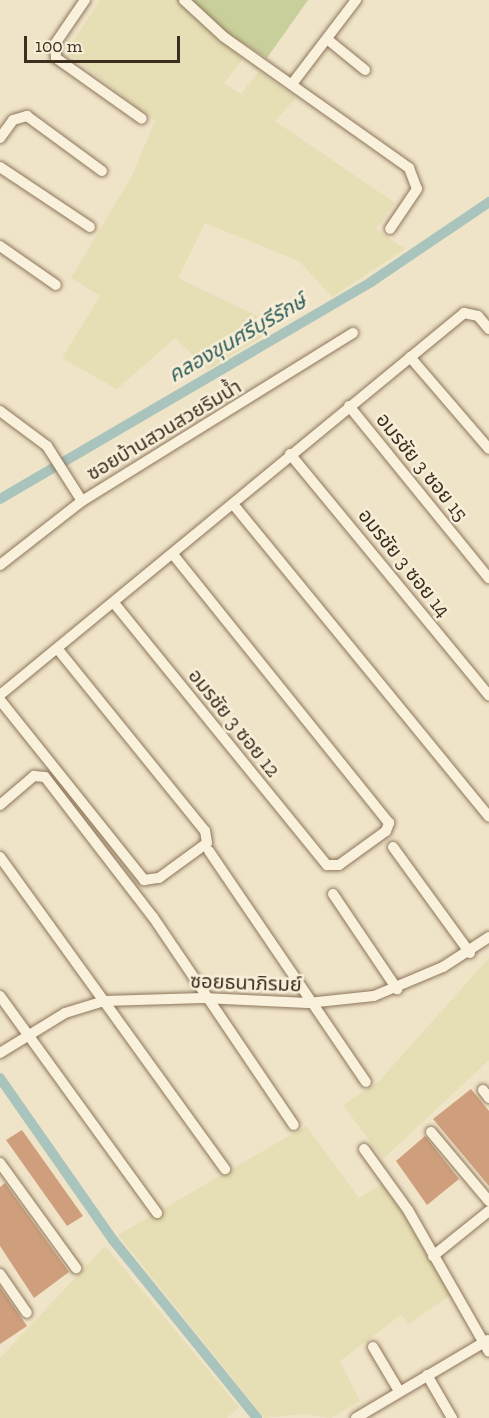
<!DOCTYPE html>
<meta charset="utf-8">
<style>
body{margin:0}
#map{position:relative;width:489px;height:1418px;overflow:hidden;background:#f0e4c8;font-family:"Zilla Slab","Noto Sans Thai",serif}
div>[style]{position:absolute}
[style*='--x']{left:calc(var(--x)*1px);top:calc(var(--y)*1px);width:calc(var(--w)*1px);rotate:calc(var(--a)*1deg)}
.farmland>*{inset:0;background:#e6deb5}
.green>*{inset:0;background:#c9cf9b}
.canal>*{height:10px;margin:-5px;padding:0 5px;transform-origin:5px;border-radius:5px;background:#a9c4bc}
.building>*{inset:0;background:#cf9f7d}
.roads{filter:drop-shadow(0 0 2px #8d765c) drop-shadow(0 0 2px #8d765c)}
.minor>*{height:10px;margin:-5px;padding:0 5px;transform-origin:5px;border-radius:5px;background:#faf1dc}
span{translate:-50% -50%;white-space:nowrap;text-align:center;line-height:1.15;-webkit-text-stroke:5px #f7eed8;paint-order:stroke}
.street-label{font-size:20px;color:#3d2e20}
.water-label{font-size:21px;color:#2f5d5a;font-style:italic}
.scale{position:absolute;left:24px;top:36px;width:156px;height:27px;box-sizing:border-box;border:3px solid #3d2e20;border-top:0;padding-left:8px;font-size:18px;line-height:21px;white-space:nowrap;color:#3d2e20;-webkit-text-stroke:4px #f7eed8;paint-order:stroke}
</style>
<div id="map">
<div class="farmland">
<div style="clip-path:polygon(100px 0,175px 0,188px 8px,243px 59px,224px 83px,241px 94px,259px 71px,296px 98px,275px 121px,395px 203px,376px 229px,405px 249px,332px 297px,299px 261px,205px 223px,178px 278px,259px 317px,268px 333px,208px 370px,175px 338px,117px 389px,62px 358px,100px 296px,71px 278px,132px 176px,155px 121px,66px 52px)"></div>
<div style="clip-path:polygon(489px 958px,489px 1060px,383px 1159px,343px 1105px,379px 1081px)"></div>
<div style="clip-path:polygon(306px 1126px,359px 1198px,384px 1183px,452px 1294px,409px 1324px,401px 1315px,340px 1361px,360px 1401px,331px 1418px,305px 1414px,264px 1418px,118px 1235px)"></div>
<div style="clip-path:polygon(105px 1246px,239px 1407px,227px 1418px,0 1418px,0 1358px)"></div>
</div>
<div class="green">
<div style="clip-path:polygon(175px 0,308px 0,267px 58px)"></div>
</div>
<div class="canal">
<div style="--x:0;--y:499;--w:430;--a:-30.3"></div>
<div style="--x:371;--y:282;--w:143;--a:-34.1"></div>
<div style="--x:0;--y:1078;--w:198;--a:55.1"></div>
<div style="--x:113;--y:1240;--w:229;--a:51"></div>
</div>
<div class="building">
<div style="clip-path:polygon(471px 1089px,489px 1111px,489px 1186px,433px 1119px)"></div>
<div style="clip-path:polygon(22px 1130px,83px 1216px,67px 1226px,6px 1140px)"></div>
<div style="clip-path:polygon(425px 1136px,459px 1179px,427px 1205px,396px 1161px)"></div>
<div style="clip-path:polygon(5px 1183px,69px 1272px,34px 1298px,0 1246px,0 1187px)"></div>
<div style="clip-path:polygon(0 1287px,27px 1326px,0 1344px)"></div>
</div>
<div class="roads">
<div class="minor">
<div style="--x:85;--y:0;--w:53;--a:124.3"></div>
<div style="--x:55;--y:44;--w:14;--a:86"></div>
<div style="--x:56;--y:58;--w:105;--a:35.3"></div>
<div style="--x:184;--y:0;--w:54;--a:42.8"></div>
<div style="--x:224;--y:37;--w:227;--a:35.3"></div>
<div style="--x:409;--y:168;--w:22;--a:69"></div>
<div style="--x:417;--y:189;--w:48;--a:124"></div>
<div style="--x:327;--y:39;--w:49;--a:39.2"></div>
<div style="--x:292;--y:84;--w:106;--a:-52.7"></div>
<div style="--x:0;--y:138;--w:22;--a:-54"></div>
<div style="--x:13;--y:120;--w:15;--a:-16"></div>
<div style="--x:27;--y:116;--w:93;--a:36.3"></div>
<div style="--x:0;--y:167;--w:108;--a:33.7"></div>
<div style="--x:0;--y:246;--w:68;--a:34.9"></div>
<div style="--x:410;--y:357;--w:121;--a:49.3"></div>
<div style="--x:349;--y:406;--w:222;--a:50.9"></div>
<div style="--x:0;--y:411;--w:59;--a:36.7"></div>
<div style="--x:47;--y:446;--w:65;--a:57.5"></div>
<div style="--x:290;--y:454;--w:313;--a:50.5"></div>
<div style="--x:233;--y:504;--w:404;--a:50.7"></div>
<div style="--x:0;--y:565;--w:104;--a:-38"></div>
<div style="--x:82;--y:501;--w:319;--a:-31.8"></div>
<div style="--x:114;--y:603;--w:338;--a:50.9"></div>
<div style="--x:327;--y:865;--w:12;--a:0"></div>
<div style="--x:339;--y:865;--w:58;--a:-35.9"></div>
<div style="--x:386;--y:831;--w:9;--a:-69"></div>
<div style="--x:389;--y:823;--w:345;--a:-128.8"></div>
<div style="--x:0;--y:695;--w:601;--a:-39.46"></div>
<div style="--x:464;--y:313;--w:14;--a:12"></div>
<div style="--x:478;--y:316;--w:17;--a:50"></div>
<div style="--x:0;--y:700;--w:231;--a:51.3"></div>
<div style="--x:144;--y:880;--w:15;--a:-8"></div>
<div style="--x:159;--y:878;--w:59;--a:-36.1"></div>
<div style="--x:207;--y:843;--w:12;--a:-99"></div>
<div style="--x:205;--y:831;--w:235;--a:-129"></div>
<div style="--x:0;--y:805;--w:45;--a:-40.5"></div>
<div style="--x:34;--y:776;--w:11;--a:5"></div>
<div style="--x:45;--y:777;--w:177;--a:52.4"></div>
<div style="--x:153;--y:917;--w:251;--a:55.9"></div>
<div style="--x:393;--y:847;--w:131;--a:54"></div>
<div style="--x:209;--y:851;--w:279;--a:55.8"></div>
<div style="--x:0;--y:857;--w:385;--a:54.2"></div>
<div style="--x:333;--y:894;--w:115;--a:56"></div>
<div style="--x:0;--y:996;--w:268;--a:54.1"></div>
<div style="--x:0;--y:1053;--w:76;--a:-31.6"></div>
<div style="--x:65;--y:1013;--w:41;--a:-17.1"></div>
<div style="--x:104;--y:1001;--w:99;--a:-1.7"></div>
<div style="--x:203;--y:998;--w:105;--a:2.7"></div>
<div style="--x:308;--y:1003;--w:66;--a:-6.1"></div>
<div style="--x:374;--y:996;--w:75;--a:-22.8"></div>
<div style="--x:443;--y:967;--w:55;--a:-33.1"></div>
<div style="--x:483;--y:1090;--w:10;--a:53"></div>
<div style="--x:431;--y:1132;--w:90;--a:50"></div>
<div style="--x:364;--y:1149;--w:75;--a:54.2"></div>
<div style="--x:408;--y:1210;--w:163;--a:60.3"></div>
<div style="--x:0;--y:1163;--w:130;--a:54.1"></div>
<div style="--x:433;--y:1256;--w:72;--a:-38.8"></div>
<div style="--x:0;--y:1274;--w:47;--a:55.3"></div>
<div style="--x:373;--y:1347;--w:51;--a:59.4"></div>
<div style="--x:427;--y:1375;--w:50;--a:59.8"></div>
<div style="--x:356;--y:1418;--w:153;--a:-30.6"></div>
</div>
</div>
<div class="street-label">
<span style="left:164px;top:430px;rotate:-31deg">ซอยบ้านสวนสวยริมน้ำ</span>
<span style="left:422px;top:467px;rotate:51deg">อมรชัย 3 ซอย 15</span>
<span style="left:404px;top:563px;rotate:51deg">อมรชัย 3 ซอย 14</span>
<span style="left:234px;top:723px;rotate:51deg">อมรชัย 3 ซอย 12</span>
<span style="left:246px;top:983px;rotate:2deg">ซอยธนาภิรมย์</span>
</div>
<div class="water-label">
<span style="left:237px;top:338px;rotate:-30deg">คลองขุนศรีบุรีรักษ์</span>
</div>
<div class="scale">100 m</div>
</div>
